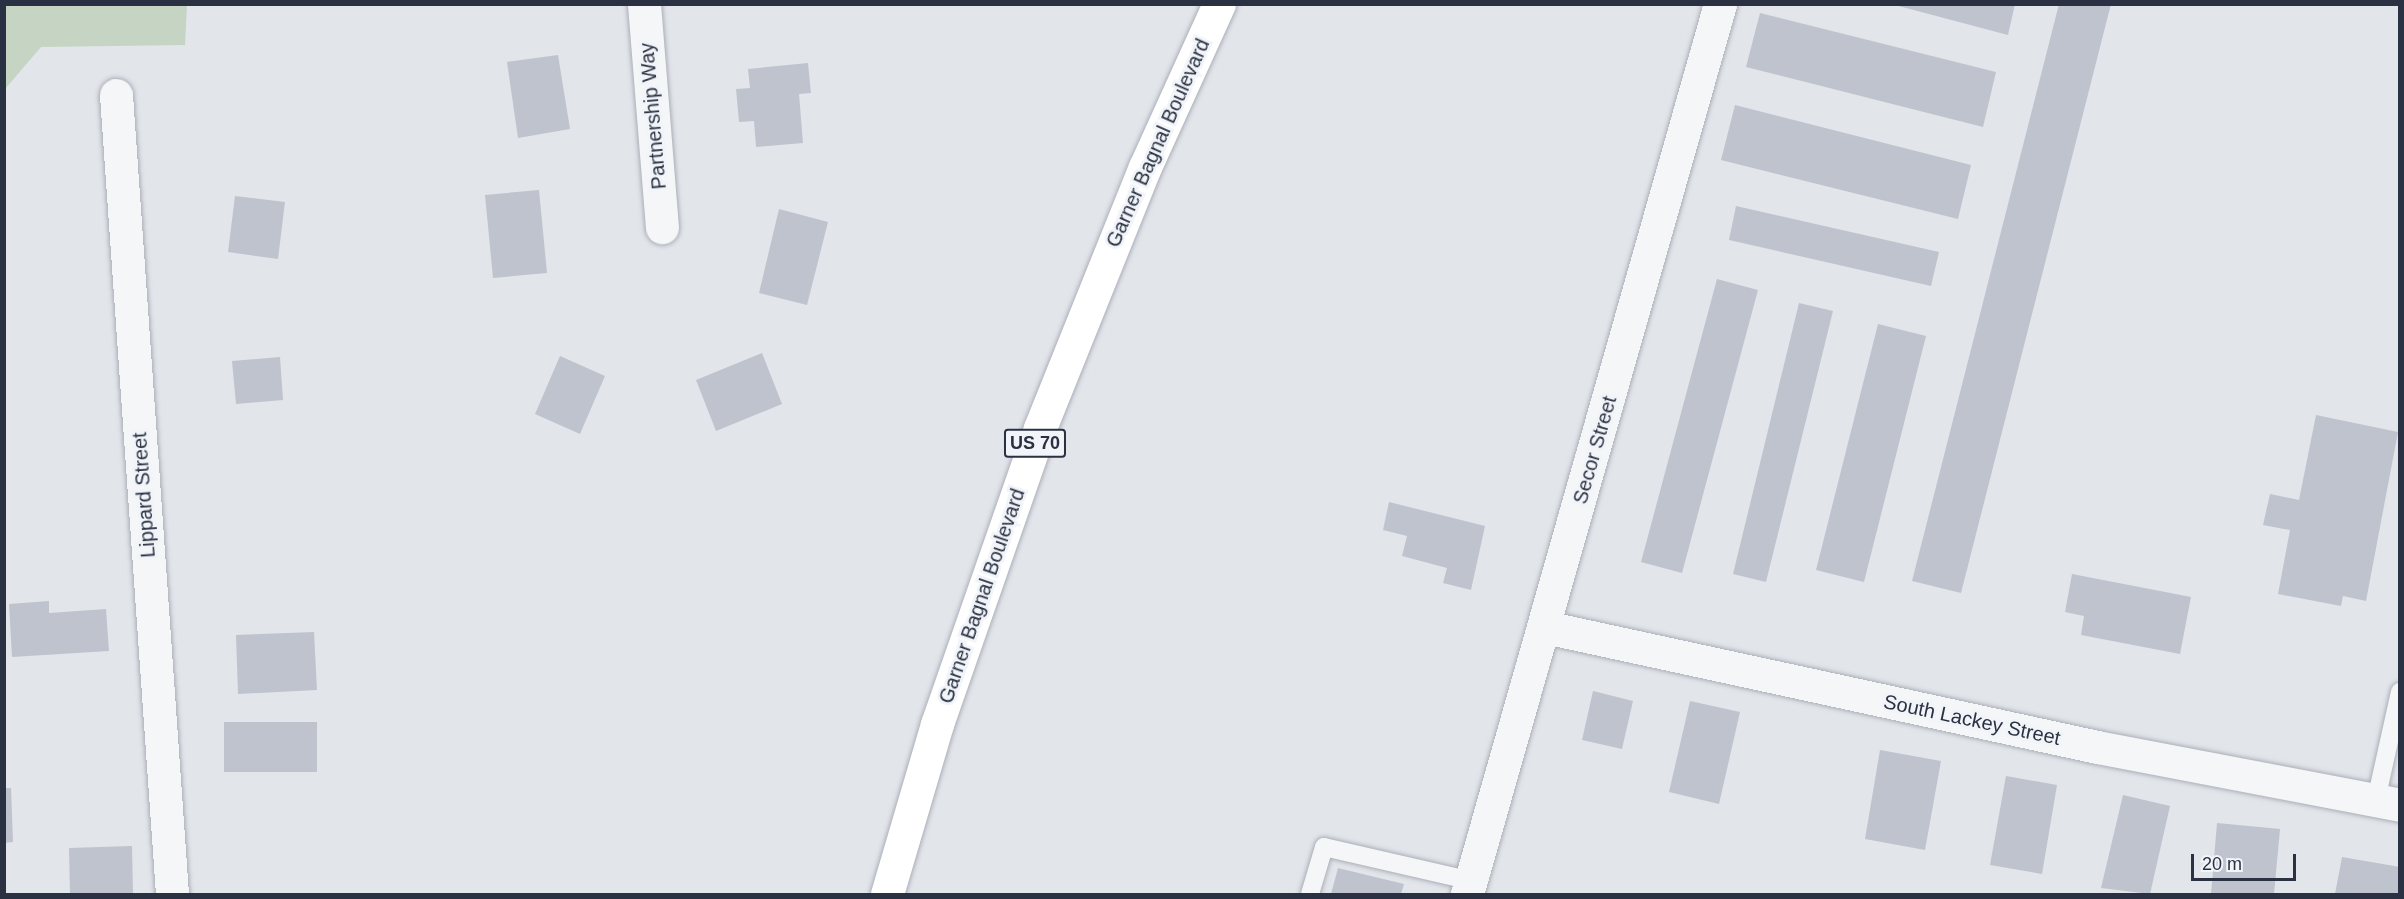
<!DOCTYPE html>
<style>
body{margin:0}
#map{position:relative;width:2404px;height:899px;overflow:hidden;background:#e2e5ea;font-family:Helvetica,sans-serif}
div>[style]{position:absolute}
[style*='--x']{left:calc(var(--x)*1px);top:calc(var(--y)*1px);width:calc(var(--w)*1px);rotate:calc(var(--a)*1deg)}
.green>*{inset:0;background:#c6d4c3}
.building>*{inset:0;background:#bfc3cd}
.roads{filter:drop-shadow(0 0 2px #abafb8) drop-shadow(0 0 2px #abafb8)}
.lane>*{height:18px;margin:-9px;padding:0 9px;transform-origin:9px;border-radius:9px;background:#f5f6f8}
.street>*{height:33px;margin:-16.5px;padding:0 16.5px;transform-origin:16.5px;border-radius:16.5px;background:#f5f6f8}
.highway>*{height:33px;margin:-16.5px;padding:0 16.5px;transform-origin:16.5px;border-radius:16.5px;background:#fff}
span{translate:-50% -50%;white-space:nowrap;text-align:center;line-height:1.15;-webkit-text-stroke:6px #f1f4f8;paint-order:stroke}
.shield-label span{padding:2px 4px;background:#f1f4f8;border:2px solid;border-radius:4px;-webkit-text-stroke-width:0}
.shield-label{font-size:18px;color:#2a3142;font-weight:700}
.street-label{font-size:20px;color:#2a3142}
.frame{position:absolute;inset:0;border:6px solid #2a3142;pointer-events:none}
.scale{position:absolute;left:2191px;top:854px;width:105px;height:27px;box-sizing:border-box;border:3px solid #2a3142;border-top:0;padding-left:8px;font-size:18px;line-height:21px;white-space:nowrap;color:#2a3142;-webkit-text-stroke:4px #f1f4f8;paint-order:stroke}
</style>
<div id="map">
<div class="green">
<div style="clip-path:polygon(5px 4px,187px 5px,185px 45px,41px 47px,5px 89px)"></div>
</div>
<div class="building">
<div style="clip-path:polygon(1891px 4px,2015px 4px,2008px 35px)"></div>
<div style="clip-path:polygon(2059px 4px,2111px 4px,1961px 593px,1912px 581px)"></div>
<div style="clip-path:polygon(1760px 13px,1996px 72px,1983px 127px,1746px 67px)"></div>
<div style="clip-path:polygon(558px 55px,570px 129px,518px 138px,507px 62px)"></div>
<div style="clip-path:polygon(808px 63px,811px 93px,799px 94px,803px 143px,756px 147px,754px 121px,739px 122px,736px 89px,750px 88px,748px 69px)"></div>
<div style="clip-path:polygon(1735px 105px,1971px 165px,1958px 219px,1721px 160px)"></div>
<div style="clip-path:polygon(539px 190px,547px 273px,493px 278px,485px 195px)"></div>
<div style="clip-path:polygon(235px 196px,285px 202px,278px 259px,228px 252px)"></div>
<div style="clip-path:polygon(1736px 206px,1939px 252px,1931px 286px,1729px 240px)"></div>
<div style="clip-path:polygon(779px 209px,828px 222px,807px 305px,759px 293px)"></div>
<div style="clip-path:polygon(1717px 279px,1758px 290px,1682px 573px,1641px 562px)"></div>
<div style="clip-path:polygon(1799px 303px,1833px 311px,1766px 582px,1733px 574px)"></div>
<div style="clip-path:polygon(1878px 324px,1926px 336px,1864px 582px,1816px 570px)"></div>
<div style="clip-path:polygon(762px 353px,782px 404px,716px 431px,696px 380px)"></div>
<div style="clip-path:polygon(560px 356px,605px 376px,580px 434px,535px 414px)"></div>
<div style="clip-path:polygon(280px 357px,283px 400px,236px 404px,232px 361px)"></div>
<div style="clip-path:polygon(2316px 415px,2398px 432px,2366px 601px,2343px 596px,2341px 606px,2278px 594px,2290px 530px,2263px 525px,2270px 494px,2299px 500px)"></div>
<div style="clip-path:polygon(1389px 502px,1485px 526px,1471px 590px,1443px 583px,1447px 568px,1402px 556px,1407px 536px,1383px 530px)"></div>
<div style="clip-path:polygon(2072px 574px,2191px 597px,2180px 654px,2081px 635px,2084px 616px,2065px 612px)"></div>
<div style="clip-path:polygon(49px 601px,49px 613px,106px 609px,109px 651px,12px 657px,9px 604px)"></div>
<div style="clip-path:polygon(314px 632px,317px 690px,238px 694px,236px 635px)"></div>
<div style="clip-path:polygon(1593px 691px,1633px 701px,1622px 749px,1582px 740px)"></div>
<div style="clip-path:polygon(1690px 701px,1740px 712px,1719px 804px,1669px 792px)"></div>
<div style="clip-path:polygon(224px 722px,317px 722px,317px 772px,224px 772px)"></div>
<div style="clip-path:polygon(1880px 750px,1941px 761px,1925px 850px,1865px 839px)"></div>
<div style="clip-path:polygon(2006px 776px,2057px 785px,2042px 874px,1990px 865px)"></div>
<div style="clip-path:polygon(4px 788px,11px 788px,13px 842px,4px 843px)"></div>
<div style="clip-path:polygon(2123px 795px,2170px 806px,2150px 894px,2101px 888px)"></div>
<div style="clip-path:polygon(2217px 823px,2280px 829px,2274px 894px,2211px 894px)"></div>
<div style="clip-path:polygon(132px 846px,133px 894px,70px 894px,69px 848px)"></div>
<div style="clip-path:polygon(2342px 857px,2400px 867px,2400px 894px,2335px 894px)"></div>
<div style="clip-path:polygon(1338px 868px,1404px 884px,1401px 894px,1331px 894px)"></div>
</div>
<div class="roads">
<div class="lane">
<div style="--x:2376;--y:800;--w:111;--a:-77.5"></div>
<div style="--x:1310;--y:894;--w:49;--a:-73.4"></div>
<div style="--x:1324;--y:847;--w:152;--a:12.9"></div>
</div>
<div class="street">
<div style="--x:644;--y:4;--w:224;--a:85.4"></div>
<div style="--x:116;--y:95;--w:801;--a:85.99"></div>
<div style="--x:1545;--y:627;--w:565;--a:12.26"></div>
<div style="--x:2097;--y:747;--w:309;--a:10.8"></div>
<div style="--x:1467;--y:894;--w:925;--a:-74.13"></div>
</div>
<div class="highway">
<div style="--x:887;--y:894;--w:177;--a:-73.6"></div>
<div style="--x:937;--y:724;--w:313;--a:-70.8"></div>
<div style="--x:1040;--y:428;--w:281;--a:-68.1"></div>
<div style="--x:1145;--y:167;--w:179;--a:-65.6"></div>
</div>
</div>
<div class="shield-label">
<span style="left:1035px;top:443px">US 70</span>
</div>
<div class="street-label">
<span style="left:653px;top:116px;rotate:-95deg">Partnership Way</span>
<span style="left:1158px;top:143px;rotate:-66deg">Garner Bagnal Boulevard</span>
<span style="left:1595px;top:450px;rotate:-74deg">Secor Street</span>
<span style="left:144px;top:495px;rotate:-94deg">Lippard Street</span>
<span style="left:982px;top:596px;rotate:-71deg">Garner Bagnal Boulevard</span>
<span style="left:1972px;top:720px;rotate:12deg">South Lackey Street</span>
</div>
<div class="frame"></div>
<div class="scale">20 m</div>
</div>
